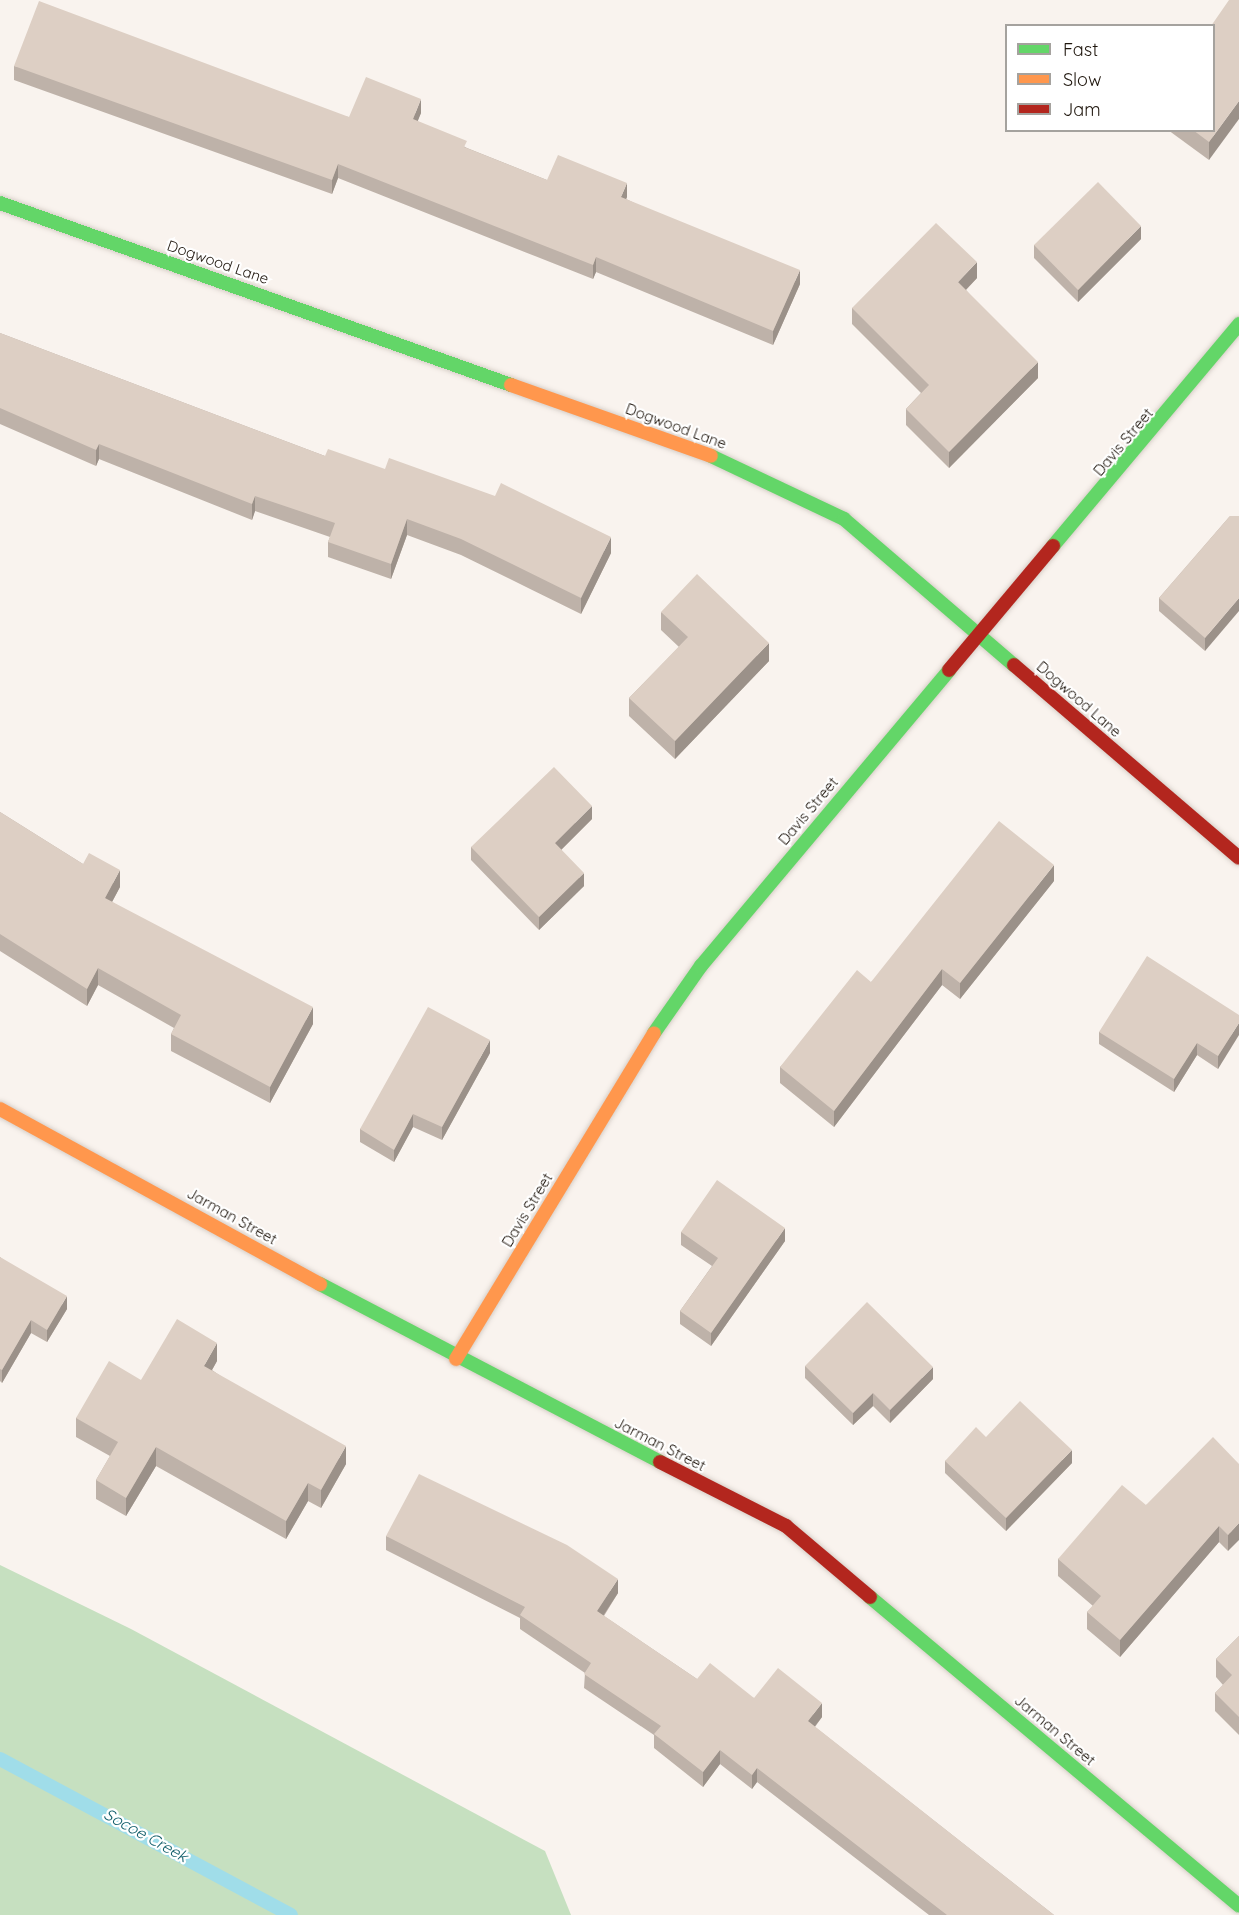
<!DOCTYPE html>
<style>
body{margin:0}
#map{position:relative;width:1239px;height:1915px;overflow:hidden;background:#f9f3ee;font-family:Quicksand,sans-serif}
div>[style]{position:absolute}
[style*='--x']{left:calc(var(--x)*1px);top:calc(var(--y)*1px);width:calc(var(--w)*1px);rotate:calc(var(--a)*1deg)}
.forest>*{inset:0;background:#c6e0c0}
.stream>*{height:14px;margin:-7px;padding:0 7px;transform-origin:7px;border-radius:7px;background:#a0dde9}
.roads{filter:drop-shadow(0 0 2px #d7cfc8) drop-shadow(0 0 2px #d7cfc8)}
.fast>*{height:14px;margin:-7px;padding:0 7px;transform-origin:7px;border-radius:7px;background:#63d668}
.slow>*{height:14px;margin:-7px;padding:0 7px;transform-origin:7px;border-radius:7px;background:#ff974d}
.jam>*{height:14px;margin:-7px;padding:0 7px;transform-origin:7px;border-radius:7px;background:#b3261e}
.wall>*{inset:0;background:#beb2a9}
.shaded-wall>*{inset:0;background:#9b9189}
.building>*{inset:0;background:#ddcfc4}
span{translate:-50% -50%;white-space:nowrap;text-align:center;line-height:1.15;-webkit-text-stroke:4.5px #fff;paint-order:stroke}
.street-label{font-size:15px;color:#1f160d}
.water-label{font-size:16px;color:#115e6a;font-style:italic}
.legend{position:absolute;left:1005px;top:24px;width:210px;height:108px;box-sizing:border-box;background:#fff;border:2px solid #a5a29e;margin:0;padding:8px 10px;list-style:none;font-size:18px;color:#1f160d}
.legend li{display:flex;align-items:center;gap:12px;height:30px}
.legend b{width:30px;border:2px solid #a5a29e}
</style>
<div id="map">
<div class="forest">
<div style="clip-path:polygon(0 1565px,131px 1629px,545px 1851px,571px 1915px,0 1915px)"></div>
</div>
<div class="stream">
<div style="--x:0;--y:1759;--w:330;--a:28.2"></div>
</div>
<div class="roads">
<div class="fast">
<div style="--x:0;--y:203;--w:542;--a:19.6"></div>
<div style="--x:711;--y:456;--w:147;--a:25.3"></div>
<div style="--x:844;--y:519;--w:224;--a:40.7"></div>
<div style="--x:1053;--y:546;--w:290;--a:-50"></div>
<div style="--x:654;--y:1033;--w:82;--a:-55"></div>
<div style="--x:701;--y:966;--w:386;--a:-50"></div>
<div style="--x:320;--y:1284;--w:384;--a:27.6"></div>
<div style="--x:870;--y:1597;--w:481;--a:39.9"></div>
</div>
<div class="slow">
<div style="--x:511;--y:385;--w:212;--a:19.5"></div>
<div style="--x:0;--y:1109;--w:365;--a:28.7"></div>
<div style="--x:456;--y:1359;--w:381;--a:-58.7"></div>
</div>
<div class="jam">
<div style="--x:1014;--y:665;--w:296;--a:40.6"></div>
<div style="--x:949;--y:670;--w:162;--a:-50"></div>
<div style="--x:660;--y:1462;--w:141;--a:26.9"></div>
<div style="--x:786;--y:1526;--w:110;--a:40.2"></div>
</div>
</div>
<div class="wall">
<div style="clip-path:polygon(14px 66px,349px 117px,421px 113px,417px 121px,467px 148px,547px 180px,627px 197px,626px 199px,800px 284px,773px 345px,596px 272px,593px 279px,338px 178px,332px 194px,14px 80px)"></div>
<div style="clip-path:polygon(1168px 130px,1214px 130px,1209px 160px)"></div>
<div style="clip-path:polygon(1141px 239px,1078px 302px,1034px 258px,1034px 245px)"></div>
<div style="clip-path:polygon(977px 278px,966px 290px,1038px 378px,949px 468px,906px 425px,906px 409px,921px 393px,852px 324px,852px 308px)"></div>
<div style="clip-path:polygon(0 333px,325px 456px,611px 553px,581px 614px,461px 555px,407px 535px,391px 579px,328px 557px,328px 542px,330px 537px,255px 511px,252px 520px,99px 459px,96px 466px,0 424px)"></div>
<div style="clip-path:polygon(1230px 516px,1205px 651px,1159px 611px,1159px 598px)"></div>
<div style="clip-path:polygon(661px 612px,769px 661px,675px 759px,629px 716px,629px 698px,679px 647px,661px 630px)"></div>
<div style="clip-path:polygon(0 812px,83px 864px,120px 887px,112px 902px,313px 1024px,270px 1103px,171px 1051px,171px 1034px,174px 1028px,98px 985px,87px 1006px,0 951px)"></div>
<div style="clip-path:polygon(592px 819px,561px 850px,584px 886px,539px 930px,471px 860px,471px 847px)"></div>
<div style="clip-path:polygon(1054px 881px,960px 999px,942px 985px,834px 1127px,780px 1083px,780px 1067px,871px 982px)"></div>
<div style="clip-path:polygon(1239px 1015px,1218px 1069px,1197px 1055px,1174px 1092px,1099px 1044px,1099px 1032px)"></div>
<div style="clip-path:polygon(490px 1053px,442px 1140px,413px 1127px,394px 1162px,360px 1142px,360px 1129px)"></div>
<div style="clip-path:polygon(681px 1232px,785px 1241px,711px 1346px,680px 1324px,680px 1311px,712px 1266px,681px 1245px)"></div>
<div style="clip-path:polygon(0 1257px,67px 1309px,47px 1342px,31px 1333px,2px 1383px,0 1381px)"></div>
<div style="clip-path:polygon(217px 1361px,212px 1370px,346px 1464px,321px 1508px,308px 1501px,286px 1539px,156px 1466px,126px 1516px,96px 1499px,96px 1480px,110px 1456px,76px 1437px,76px 1418px,141px 1380px)"></div>
<div style="clip-path:polygon(805px 1366px,933px 1379px,890px 1423px,873px 1406px,853px 1425px,805px 1378px)"></div>
<div style="clip-path:polygon(986px 1437px,1072px 1463px,1006px 1531px,945px 1473px,945px 1461px)"></div>
<div style="clip-path:polygon(1239px 1464px,1228px 1551px,1219px 1542px,1120px 1657px,1087px 1629px,1087px 1612px,1093px 1606px,1058px 1576px,1058px 1559px,1146px 1505px)"></div>
<div style="clip-path:polygon(386px 1536px,618px 1593px,604px 1616px,697px 1679px,754px 1698px,822px 1717px,815px 1727px,1054px 1915px,929px 1915px,757px 1782px,752px 1789px,720px 1764px,703px 1787px,654px 1748px,654px 1735px,584px 1688px,585px 1673px,520px 1629px,520px 1618px,386px 1550px)"></div>
<div style="clip-path:polygon(1239px 1636px,1239px 1735px,1215px 1711px,1215px 1693px,1223px 1685px,1216px 1677px,1216px 1659px)"></div>
</div>
<div class="shaded-wall">
<div style="clip-path:polygon(421px 99px,421px 113px,413px 133px,413px 119px)"></div>
<div style="clip-path:polygon(1239px 101px,1239px 119px,1209px 160px,1209px 142px)"></div>
<div style="clip-path:polygon(338px 164px,338px 178px,332px 194px,332px 180px)"></div>
<div style="clip-path:polygon(627px 183px,627px 197px,621px 211px,621px 197px)"></div>
<div style="clip-path:polygon(1141px 226px,1141px 239px,1078px 302px,1078px 290px)"></div>
<div style="clip-path:polygon(596px 257px,596px 272px,593px 279px,593px 265px)"></div>
<div style="clip-path:polygon(977px 262px,977px 278px,958px 298px,958px 282px)"></div>
<div style="clip-path:polygon(800px 270px,800px 284px,773px 345px,773px 331px)"></div>
<div style="clip-path:polygon(1038px 362px,1038px 378px,949px 468px,949px 452px)"></div>
<div style="clip-path:polygon(99px 444px,99px 459px,96px 466px,96px 450px)"></div>
<div style="clip-path:polygon(255px 496px,255px 511px,252px 520px,252px 504px)"></div>
<div style="clip-path:polygon(407px 519px,407px 535px,391px 579px,391px 564px)"></div>
<div style="clip-path:polygon(611px 537px,611px 553px,581px 614px,581px 598px)"></div>
<div style="clip-path:polygon(1239px 598px,1239px 611px,1205px 651px,1205px 638px)"></div>
<div style="clip-path:polygon(769px 643px,769px 661px,675px 759px,675px 741px)"></div>
<div style="clip-path:polygon(592px 806px,592px 819px,555px 856px,555px 843px)"></div>
<div style="clip-path:polygon(1054px 865px,1054px 881px,960px 999px,960px 983px)"></div>
<div style="clip-path:polygon(120px 870px,120px 887px,105px 915px,105px 898px)"></div>
<div style="clip-path:polygon(584px 873px,584px 886px,539px 930px,539px 917px)"></div>
<div style="clip-path:polygon(98px 968px,98px 985px,87px 1006px,87px 989px)"></div>
<div style="clip-path:polygon(942px 969px,942px 985px,834px 1127px,834px 1111px)"></div>
<div style="clip-path:polygon(313px 1007px,313px 1024px,270px 1103px,270px 1087px)"></div>
<div style="clip-path:polygon(1239px 1023px,1239px 1035px,1218px 1069px,1218px 1056px)"></div>
<div style="clip-path:polygon(490px 1040px,490px 1053px,442px 1140px,442px 1127px)"></div>
<div style="clip-path:polygon(1197px 1043px,1197px 1055px,1174px 1092px,1174px 1079px)"></div>
<div style="clip-path:polygon(413px 1114px,413px 1127px,394px 1162px,394px 1150px)"></div>
<div style="clip-path:polygon(785px 1228px,785px 1241px,711px 1346px,711px 1333px)"></div>
<div style="clip-path:polygon(67px 1296px,67px 1309px,47px 1342px,47px 1330px)"></div>
<div style="clip-path:polygon(31px 1320px,31px 1333px,2px 1383px,2px 1370px)"></div>
<div style="clip-path:polygon(217px 1343px,217px 1361px,204px 1384px,204px 1366px)"></div>
<div style="clip-path:polygon(933px 1367px,933px 1379px,890px 1423px,890px 1410px)"></div>
<div style="clip-path:polygon(873px 1393px,873px 1406px,853px 1425px,853px 1413px)"></div>
<div style="clip-path:polygon(346px 1446px,346px 1464px,321px 1508px,321px 1490px)"></div>
<div style="clip-path:polygon(156px 1447px,156px 1466px,126px 1516px,126px 1498px)"></div>
<div style="clip-path:polygon(1072px 1450px,1072px 1463px,1006px 1531px,1006px 1518px)"></div>
<div style="clip-path:polygon(308px 1483px,308px 1501px,286px 1539px,286px 1521px)"></div>
<div style="clip-path:polygon(1239px 1523px,1239px 1540px,1228px 1551px,1228px 1535px)"></div>
<div style="clip-path:polygon(1219px 1526px,1219px 1542px,1120px 1657px,1120px 1640px)"></div>
<div style="clip-path:polygon(618px 1579px,618px 1593px,597px 1625px,597px 1611px)"></div>
<div style="clip-path:polygon(822px 1703px,822px 1717px,808px 1735px,808px 1721px)"></div>
<div style="clip-path:polygon(720px 1750px,720px 1764px,703px 1787px,703px 1772px)"></div>
<div style="clip-path:polygon(757px 1768px,757px 1782px,752px 1789px,752px 1775px)"></div>
</div>
<div class="building">
<div style="clip-path:polygon(1229px 0,1239px 0,1239px 101px,1209px 142px,1193px 130px,1214px 130px,1214px 26px,1211px 26px)"></div>
<div style="clip-path:polygon(39px 1px,349px 117px,366px 77px,421px 99px,413px 119px,467px 141px,464px 147px,547px 180px,558px 155px,627px 183px,621px 197px,800px 270px,773px 331px,596px 257px,593px 265px,338px 164px,332px 180px,14px 66px)"></div>
<div style="clip-path:polygon(1098px 182px,1141px 226px,1078px 290px,1034px 245px)"></div>
<div style="clip-path:polygon(936px 223px,977px 262px,958px 282px,1038px 362px,949px 452px,906px 409px,929px 385px,852px 308px)"></div>
<div style="clip-path:polygon(0 333px,325px 456px,328px 449px,385px 469px,389px 458px,495px 496px,501px 483px,611px 537px,581px 598px,461px 539px,407px 519px,391px 564px,328px 542px,335px 523px,255px 496px,252px 504px,99px 444px,96px 450px,0 408px)"></div>
<div style="clip-path:polygon(1230px 516px,1239px 516px,1239px 598px,1205px 638px,1159px 598px)"></div>
<div style="clip-path:polygon(697px 574px,769px 643px,675px 741px,629px 698px,688px 637px,661px 612px)"></div>
<div style="clip-path:polygon(554px 767px,592px 806px,555px 843px,584px 873px,539px 917px,471px 847px)"></div>
<div style="clip-path:polygon(0 812px,83px 864px,89px 853px,120px 870px,105px 898px,313px 1007px,270px 1087px,171px 1034px,181px 1015px,98px 968px,87px 989px,0 934px)"></div>
<div style="clip-path:polygon(999px 821px,1054px 865px,960px 983px,942px 969px,834px 1111px,780px 1067px,857px 970px,871px 982px)"></div>
<div style="clip-path:polygon(1147px 956px,1239px 1015px,1239px 1023px,1218px 1056px,1197px 1043px,1174px 1079px,1099px 1032px)"></div>
<div style="clip-path:polygon(428px 1007px,490px 1040px,442px 1127px,413px 1114px,394px 1150px,360px 1129px)"></div>
<div style="clip-path:polygon(717px 1180px,785px 1228px,711px 1333px,680px 1311px,718px 1258px,681px 1232px)"></div>
<div style="clip-path:polygon(0 1257px,67px 1296px,47px 1330px,31px 1320px,2px 1370px,0 1369px)"></div>
<div style="clip-path:polygon(867px 1302px,933px 1367px,890px 1410px,873px 1393px,853px 1413px,805px 1366px)"></div>
<div style="clip-path:polygon(177px 1319px,217px 1343px,204px 1366px,346px 1446px,321px 1490px,308px 1483px,286px 1521px,156px 1447px,126px 1498px,96px 1480px,118px 1442px,76px 1418px,109px 1361px,141px 1380px)"></div>
<div style="clip-path:polygon(1020px 1401px,1072px 1450px,1006px 1518px,945px 1461px,976px 1427px,986px 1437px)"></div>
<div style="clip-path:polygon(1213px 1437px,1239px 1464px,1239px 1523px,1228px 1535px,1219px 1526px,1120px 1640px,1087px 1612px,1101px 1596px,1058px 1559px,1122px 1485px,1146px 1505px)"></div>
<div style="clip-path:polygon(419px 1474px,567px 1545px,618px 1579px,597px 1611px,697px 1679px,710px 1663px,754px 1698px,778px 1668px,822px 1703px,808px 1721px,1054px 1915px,947px 1915px,757px 1768px,752px 1775px,720px 1750px,703px 1772px,654px 1734px,661px 1726px,584px 1674px,591px 1663px,520px 1615px,525px 1607px,386px 1536px)"></div>
<div style="clip-path:polygon(1239px 1636px,1239px 1717px,1215px 1693px,1232px 1675px,1216px 1659px)"></div>
</div>
<div class="street-label">
<span style="left:218px;top:262px;rotate:19deg">Dogwood Lane</span>
<span style="left:676px;top:426px;rotate:20deg">Dogwood Lane</span>
<span style="left:1123px;top:442px;rotate:-50deg">Davis Street</span>
<span style="left:1079px;top:699px;rotate:41deg">Dogwood Lane</span>
<span style="left:808px;top:811px;rotate:-50deg">Davis Street</span>
<span style="left:527px;top:1210px;rotate:-59deg">Davis Street</span>
<span style="left:232px;top:1216px;rotate:29deg">Jarman Street</span>
<span style="left:660px;top:1444px;rotate:27deg">Jarman Street</span>
<span style="left:1055px;top:1730px;rotate:40deg">Jarman Street</span>
</div>
<div class="water-label">
<span style="left:146px;top:1835px;rotate:29deg">Socoe Creek</span>
</div>
<ul class="legend">
<li><b style="height:8px;background:#63d668"></b>Fast</li>
<li><b style="height:8px;background:#ff974d"></b>Slow</li>
<li><b style="height:8px;background:#b3261e"></b>Jam</li>
</ul>
</div>
